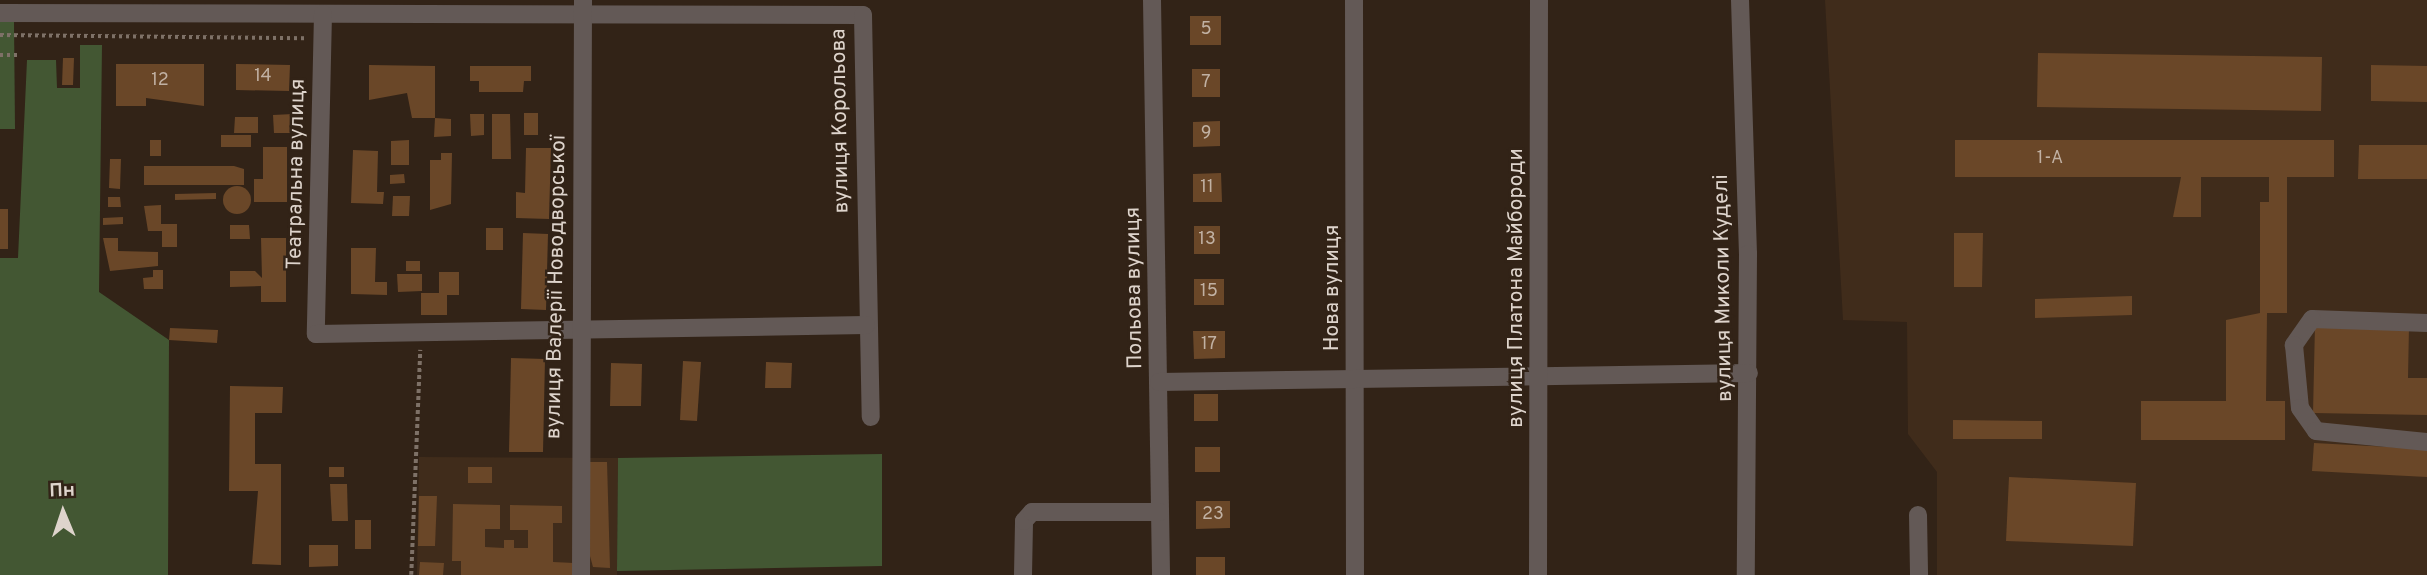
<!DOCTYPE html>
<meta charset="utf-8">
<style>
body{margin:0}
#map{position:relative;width:2427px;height:575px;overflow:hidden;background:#322317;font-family:Overpass,sans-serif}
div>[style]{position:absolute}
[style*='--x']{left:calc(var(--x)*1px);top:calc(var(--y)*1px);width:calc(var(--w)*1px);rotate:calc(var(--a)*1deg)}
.built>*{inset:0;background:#402c1b}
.green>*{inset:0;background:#435733}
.building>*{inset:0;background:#6a4728}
.round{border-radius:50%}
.path>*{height:3.5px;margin-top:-1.75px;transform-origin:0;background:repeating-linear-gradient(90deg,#7e7167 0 3.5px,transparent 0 7px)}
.minor>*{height:18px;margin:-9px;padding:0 9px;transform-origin:9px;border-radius:9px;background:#635956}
span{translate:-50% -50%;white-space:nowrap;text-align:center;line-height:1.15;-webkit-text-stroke:5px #322317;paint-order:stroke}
.number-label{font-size:18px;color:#c1b1a3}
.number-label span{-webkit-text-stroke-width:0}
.street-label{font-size:21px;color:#ded4cc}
.north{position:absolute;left:28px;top:477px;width:70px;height:70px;-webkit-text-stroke:5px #322317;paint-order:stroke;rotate:358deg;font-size:19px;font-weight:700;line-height:28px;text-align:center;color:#ded4cc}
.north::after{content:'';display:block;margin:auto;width:24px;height:32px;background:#ded4cc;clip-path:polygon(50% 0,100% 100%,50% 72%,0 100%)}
</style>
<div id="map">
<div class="built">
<div style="clip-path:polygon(1825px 0,2427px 0,2427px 575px,1937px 575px,1937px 472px,1908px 434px,1907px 322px,1843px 320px)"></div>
<div style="clip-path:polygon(419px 457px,618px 458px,617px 575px,417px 575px)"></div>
</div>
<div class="green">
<div style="clip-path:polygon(0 22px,14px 22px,15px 129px,0 129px)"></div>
<div style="clip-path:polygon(80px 45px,102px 45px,99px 292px,169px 340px,168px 575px,0 575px,0 258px,18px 258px,27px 60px,56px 60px,57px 88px,80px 88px)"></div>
<div style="clip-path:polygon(882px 454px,882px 566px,617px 571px,618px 458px)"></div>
</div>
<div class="building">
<div style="clip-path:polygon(1190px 16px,1221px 16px,1221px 45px,1190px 45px)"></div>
<div style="clip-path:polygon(2038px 53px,2322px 57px,2321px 111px,2037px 107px)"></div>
<div style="clip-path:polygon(63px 58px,74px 58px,73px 85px,62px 85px)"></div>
<div style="clip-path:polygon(116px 64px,204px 64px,204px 106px,146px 98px,146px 106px,116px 106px)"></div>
<div style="clip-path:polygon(236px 64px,290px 65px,289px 91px,236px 90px)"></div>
<div style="clip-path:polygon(369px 65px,435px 66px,435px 118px,451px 119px,451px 136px,434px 137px,435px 118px,412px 118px,407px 93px,369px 100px)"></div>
<div style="clip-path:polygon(2371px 65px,2427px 66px,2427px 102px,2371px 101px)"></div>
<div style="clip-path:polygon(470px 66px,531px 66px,531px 81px,524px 81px,523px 92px,479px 92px,479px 81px,470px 81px)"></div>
<div style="clip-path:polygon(1192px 69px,1220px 69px,1220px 97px,1192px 97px)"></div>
<div style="clip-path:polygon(524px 113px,538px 113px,538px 135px,524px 135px)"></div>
<div style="clip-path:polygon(293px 114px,294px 133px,274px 133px,273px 115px)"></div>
<div style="clip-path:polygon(470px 114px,484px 114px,484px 135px,471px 136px)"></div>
<div style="clip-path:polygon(492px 114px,510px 114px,511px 159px,492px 159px)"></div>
<div style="clip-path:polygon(235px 117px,258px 117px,258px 133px,234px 133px)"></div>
<div style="clip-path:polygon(1220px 121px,1220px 146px,1193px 147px,1193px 122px)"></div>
<div style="clip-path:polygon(221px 135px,251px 135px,251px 147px,221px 147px)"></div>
<div style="clip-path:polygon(150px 140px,161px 140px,161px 156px,150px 156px)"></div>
<div style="clip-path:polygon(409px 140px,409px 165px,391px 165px,391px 141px)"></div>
<div style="clip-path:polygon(1955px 140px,2334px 140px,2334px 177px,2287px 177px,2287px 313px,2267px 313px,2266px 401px,2285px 401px,2285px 440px,2141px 440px,2141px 401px,2226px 401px,2226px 320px,2260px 313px,2260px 202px,2269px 202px,2269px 177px,2201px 177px,2201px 217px,2173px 217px,2181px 177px,1955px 177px)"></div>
<div style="clip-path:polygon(2359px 145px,2427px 145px,2427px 179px,2358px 179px)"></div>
<div style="clip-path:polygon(263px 147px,287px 147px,287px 202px,254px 202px,254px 179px,263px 179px)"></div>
<div style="clip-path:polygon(526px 148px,551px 148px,549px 219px,516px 218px,516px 192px,525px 193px)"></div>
<div style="clip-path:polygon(353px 150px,378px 151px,377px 192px,384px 192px,383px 204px,351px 203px)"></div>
<div style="clip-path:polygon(441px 153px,452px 153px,451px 204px,430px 210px,430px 160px,441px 160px)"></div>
<div style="clip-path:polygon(110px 159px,121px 159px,120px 189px,109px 188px)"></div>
<div style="clip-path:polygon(144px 166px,234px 166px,244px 169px,244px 185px,144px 185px)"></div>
<div style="clip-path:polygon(1221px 173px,1222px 202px,1193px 202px,1193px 174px)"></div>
<div style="clip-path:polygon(404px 174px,405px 183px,390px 184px,390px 175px)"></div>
<div class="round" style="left:223px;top:186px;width:28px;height:28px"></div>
<div style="clip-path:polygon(216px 193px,216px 199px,175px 200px,175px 194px)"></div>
<div style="clip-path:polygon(393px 196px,410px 196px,409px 216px,392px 216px)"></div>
<div style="clip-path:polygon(108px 197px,120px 197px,121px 207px,108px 207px)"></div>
<div style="clip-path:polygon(161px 205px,161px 224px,177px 224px,177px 247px,162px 247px,162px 231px,148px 231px,144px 206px)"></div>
<div style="clip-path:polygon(0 209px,8px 209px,8px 249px,0 249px)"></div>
<div style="clip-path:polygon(123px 217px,123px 224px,103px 225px,103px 218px)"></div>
<div style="clip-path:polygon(230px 225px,249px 225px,250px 239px,230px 239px)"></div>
<div style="clip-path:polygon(1194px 226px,1220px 226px,1220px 254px,1194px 254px)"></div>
<div style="clip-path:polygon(486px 228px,503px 228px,503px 250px,486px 250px)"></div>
<div style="clip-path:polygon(523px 233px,548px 234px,546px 310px,521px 309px)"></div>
<div style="clip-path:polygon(1954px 233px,1983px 233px,1982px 287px,1954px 287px)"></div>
<div style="clip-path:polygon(103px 238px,118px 238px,118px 251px,158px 252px,158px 266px,110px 271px)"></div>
<div style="clip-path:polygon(261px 238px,286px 238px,286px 302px,261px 302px,261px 286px,230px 287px,230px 271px,255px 271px,262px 278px)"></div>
<div style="clip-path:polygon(351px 248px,376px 248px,375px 282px,387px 282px,387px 295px,351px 294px)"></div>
<div style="clip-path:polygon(406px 261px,420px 261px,420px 271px,406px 271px)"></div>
<div style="clip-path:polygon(153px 270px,163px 270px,163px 289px,144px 289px,143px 278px,153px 277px)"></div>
<div style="clip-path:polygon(439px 272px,459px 272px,459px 295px,447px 295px,447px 315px,421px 315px,421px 293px,439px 293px)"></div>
<div style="clip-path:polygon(397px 274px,422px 274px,422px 291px,398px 292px)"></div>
<div style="clip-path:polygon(1194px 279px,1224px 279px,1224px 305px,1194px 305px)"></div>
<div style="clip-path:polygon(2132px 296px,2132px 315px,2035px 318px,2035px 299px)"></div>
<div style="clip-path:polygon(2315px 324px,2409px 326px,2408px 378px,2427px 378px,2427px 415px,2313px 413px)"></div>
<div style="clip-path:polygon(170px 328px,218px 330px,217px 343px,169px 340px)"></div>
<div style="clip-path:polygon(1193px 331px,1225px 331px,1225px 358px,1194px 359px)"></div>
<div style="clip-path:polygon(511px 358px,545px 359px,543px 452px,509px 452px)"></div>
<div style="clip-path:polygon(683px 361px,701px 362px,697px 421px,680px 420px)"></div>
<div style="clip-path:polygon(766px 362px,792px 363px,791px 388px,765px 388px)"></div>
<div style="clip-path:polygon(611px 363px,642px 364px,641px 406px,610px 406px)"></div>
<div style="clip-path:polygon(230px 386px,283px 387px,282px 413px,255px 413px,255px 464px,281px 464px,281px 565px,252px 564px,258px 491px,229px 491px)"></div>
<div style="clip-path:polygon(1194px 394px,1218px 394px,1218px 421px,1194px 421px)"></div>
<div style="clip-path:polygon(1953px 420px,2042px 421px,2042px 439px,1953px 439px)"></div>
<div style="clip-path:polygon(2314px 443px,2427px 449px,2427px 477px,2312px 471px)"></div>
<div style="clip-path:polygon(1195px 447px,1220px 447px,1220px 472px,1195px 472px)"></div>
<div style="clip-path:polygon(590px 462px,607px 462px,610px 568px,593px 567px,590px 556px)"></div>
<div style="clip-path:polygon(329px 467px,344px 467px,344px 477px,329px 477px)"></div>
<div style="clip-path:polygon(468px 467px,492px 467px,492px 483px,468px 483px)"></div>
<div style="clip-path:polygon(2009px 477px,2136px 483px,2133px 546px,2006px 541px)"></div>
<div style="clip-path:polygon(330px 484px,347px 484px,348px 521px,332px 521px)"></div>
<div style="clip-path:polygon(419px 496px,437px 496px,435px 546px,418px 546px)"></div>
<div style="clip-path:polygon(1196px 501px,1230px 501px,1230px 528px,1196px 529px)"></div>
<div style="clip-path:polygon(453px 504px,500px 505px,500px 529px,485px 529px,485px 547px,504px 548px,504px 540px,514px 540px,514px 548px,528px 548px,528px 530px,510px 530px,510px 505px,562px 506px,562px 523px,553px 523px,553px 562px,574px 563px,574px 575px,461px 575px,461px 561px,452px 561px)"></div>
<div style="clip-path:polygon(355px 520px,371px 520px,371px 549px,355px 549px)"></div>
<div style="clip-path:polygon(309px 545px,338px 545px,338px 566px,309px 567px)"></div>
<div style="clip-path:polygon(1196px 557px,1225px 557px,1225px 575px,1196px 575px)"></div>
<div style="clip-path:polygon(420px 562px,444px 563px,443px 575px,419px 575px)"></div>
</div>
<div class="path">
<div style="--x:0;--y:35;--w:306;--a:0.6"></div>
<div style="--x:0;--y:55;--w:20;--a:0"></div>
<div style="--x:411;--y:575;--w:225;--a:-87.7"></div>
</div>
<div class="minor">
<div style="--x:1152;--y:0;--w:575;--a:89.1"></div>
<div style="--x:1354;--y:0;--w:575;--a:89.9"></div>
<div style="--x:1740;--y:0;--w:254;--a:88.2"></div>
<div style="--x:1748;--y:254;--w:321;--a:90.4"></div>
<div style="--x:0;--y:13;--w:863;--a:0.13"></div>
<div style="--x:863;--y:15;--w:402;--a:88.9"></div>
<div style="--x:323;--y:14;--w:320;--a:91.3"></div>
<div style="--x:316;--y:334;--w:550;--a:-0.94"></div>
<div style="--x:2427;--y:323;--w:115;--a:-178"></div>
<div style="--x:2312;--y:319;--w:32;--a:125"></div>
<div style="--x:2294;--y:345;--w:63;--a:84.6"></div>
<div style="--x:2300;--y:408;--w:28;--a:55"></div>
<div style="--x:2316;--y:431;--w:112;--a:5.7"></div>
<div style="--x:1159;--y:382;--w:590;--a:-0.87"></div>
<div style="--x:1918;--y:515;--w:60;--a:89"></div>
<div style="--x:581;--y:575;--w:575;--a:-89.8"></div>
<div style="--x:1023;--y:575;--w:54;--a:-88.9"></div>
<div style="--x:1024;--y:521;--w:12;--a:-48"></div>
<div style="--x:1032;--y:512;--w:128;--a:0"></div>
<div style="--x:1538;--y:575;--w:575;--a:-89.9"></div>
</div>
<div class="number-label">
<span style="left:1206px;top:30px">5</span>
<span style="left:263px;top:77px">14</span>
<span style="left:160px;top:81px">12</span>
<span style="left:1206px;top:83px">7</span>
<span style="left:1206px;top:134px">9</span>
<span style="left:2050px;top:159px">1-А</span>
<span style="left:1207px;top:188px">11</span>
<span style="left:1207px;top:240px">13</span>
<span style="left:1209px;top:292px">15</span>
<span style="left:1209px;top:345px">17</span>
<span style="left:1213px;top:515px">23</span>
</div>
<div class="street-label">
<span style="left:841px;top:121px;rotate:-91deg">вулиця Корольова</span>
<span style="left:297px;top:174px;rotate:-89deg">Театральна вулиця</span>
<span style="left:557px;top:287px;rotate:-89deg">вулиця Валерії Новодворської</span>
<span style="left:1135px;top:288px;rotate:-91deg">Польова вулиця</span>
<span style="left:1333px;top:288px;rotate:-90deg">Нова вулиця</span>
<span style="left:1517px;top:288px;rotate:-90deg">вулиця Платона Майбороди</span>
<span style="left:1724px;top:288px;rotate:-91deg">вулиця Миколи Куделі</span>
</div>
<div class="north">Пн</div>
</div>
